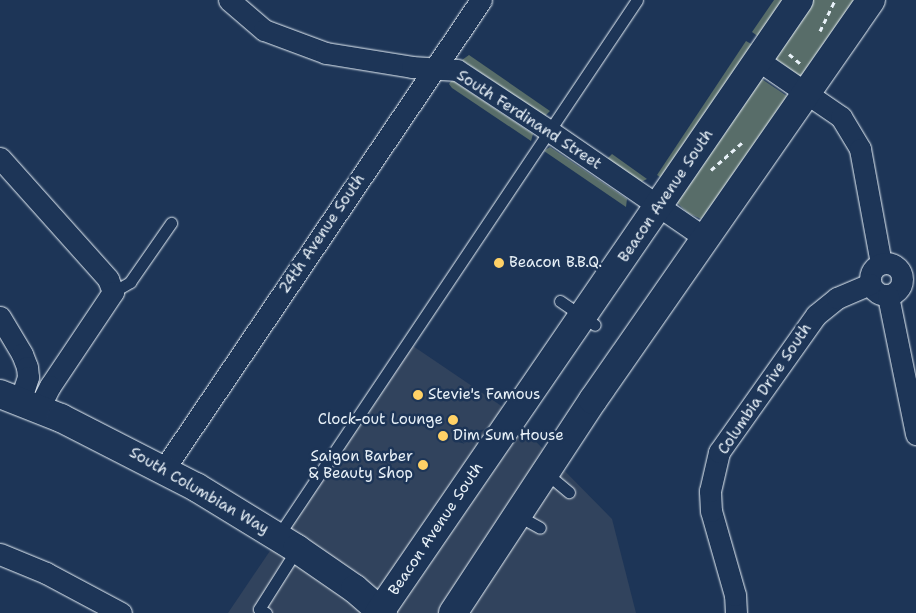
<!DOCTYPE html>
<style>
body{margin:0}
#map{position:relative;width:916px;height:613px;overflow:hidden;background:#1d3557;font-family:"Shantell Sans",sans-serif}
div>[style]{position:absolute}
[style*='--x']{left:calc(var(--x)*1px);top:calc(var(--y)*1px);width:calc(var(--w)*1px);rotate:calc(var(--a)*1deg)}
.built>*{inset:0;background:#31435d}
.green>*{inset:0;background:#586d69}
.path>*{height:3px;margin-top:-1.5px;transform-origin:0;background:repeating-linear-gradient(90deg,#e8f1f8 0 5px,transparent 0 9px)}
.roads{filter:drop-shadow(0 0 1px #e8f1f8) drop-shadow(0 0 1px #e8f1f8)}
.lane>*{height:11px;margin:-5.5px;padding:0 5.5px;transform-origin:5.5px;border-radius:5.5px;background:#1d3557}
.street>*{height:21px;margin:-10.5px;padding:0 10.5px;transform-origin:10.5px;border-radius:10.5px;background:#1d3557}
.street>.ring{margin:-10.5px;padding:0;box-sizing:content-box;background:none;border:21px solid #1d3557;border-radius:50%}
.secondary>*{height:28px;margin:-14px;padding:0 14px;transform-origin:14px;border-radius:14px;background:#1d3557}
.dots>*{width:14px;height:14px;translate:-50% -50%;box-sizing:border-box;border:2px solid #1d3557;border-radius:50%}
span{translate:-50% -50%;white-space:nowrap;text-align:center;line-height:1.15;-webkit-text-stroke:5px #1d3557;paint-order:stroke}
.street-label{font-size:15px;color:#e8f1f8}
.poi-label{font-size:15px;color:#e8f1f8}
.left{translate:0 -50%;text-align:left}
.right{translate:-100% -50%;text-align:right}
</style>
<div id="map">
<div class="built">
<div style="clip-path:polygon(410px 344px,500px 405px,612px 519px,636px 613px,228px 613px)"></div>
</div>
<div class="green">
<div style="clip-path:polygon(774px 0,784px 0,759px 37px,752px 32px)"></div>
<div style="clip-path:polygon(810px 0,860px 0,805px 80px,772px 56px)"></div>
<div style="clip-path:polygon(746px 41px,753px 45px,663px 179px,657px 175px)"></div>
<div style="clip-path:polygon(469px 55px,550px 111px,545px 116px,462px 60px)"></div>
<div style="clip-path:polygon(760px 78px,787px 96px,786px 103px,709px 215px,701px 219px,688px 213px,675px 201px)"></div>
<div style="clip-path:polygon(452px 80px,533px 134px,531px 141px,452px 88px,449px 84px)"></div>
<div style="clip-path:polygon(550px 147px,627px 199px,626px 207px,544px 151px)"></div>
<div style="clip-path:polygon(612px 154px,647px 179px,641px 182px,606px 160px)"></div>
</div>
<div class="path">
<div style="--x:820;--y:31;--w:34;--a:-64"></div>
<div style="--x:789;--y:54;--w:16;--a:40"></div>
<div style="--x:711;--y:170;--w:44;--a:-41.3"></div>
</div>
<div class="roads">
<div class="lane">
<div style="--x:113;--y:292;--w:20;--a:-30"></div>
<div style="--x:130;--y:282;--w:72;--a:-55.2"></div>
<div style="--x:560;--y:301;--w:42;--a:34.4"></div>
<div style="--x:546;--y:473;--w:30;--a:40"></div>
<div style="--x:517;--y:515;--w:26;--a:29"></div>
<div style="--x:278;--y:536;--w:645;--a:-56.19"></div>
<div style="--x:266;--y:613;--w:8;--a:-150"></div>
<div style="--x:259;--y:609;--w:71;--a:-57.7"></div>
</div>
<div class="street">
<div style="--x:229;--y:0;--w:46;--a:40.6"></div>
<div style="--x:264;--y:30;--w:66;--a:20.4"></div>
<div style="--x:326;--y:53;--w:87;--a:9.2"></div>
<div style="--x:412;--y:67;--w:45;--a:3.8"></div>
<div style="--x:457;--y:70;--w:109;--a:33.4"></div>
<div style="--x:548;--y:130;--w:191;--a:34.5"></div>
<div style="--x:758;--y:60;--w:101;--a:34.5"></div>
<div style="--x:841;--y:117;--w:37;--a:59"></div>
<div style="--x:860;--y:149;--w:116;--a:79.6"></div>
<div style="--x:0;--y:158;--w:162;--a:48.2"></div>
<div style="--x:108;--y:279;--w:14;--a:69"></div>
<div style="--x:113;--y:292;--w:113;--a:123.8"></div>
<div style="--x:50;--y:386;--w:25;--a:117"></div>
<div class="ring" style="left:870px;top:263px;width:11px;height:11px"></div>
<div style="--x:888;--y:296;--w:141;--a:78.5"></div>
<div style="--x:0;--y:317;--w:43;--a:59.3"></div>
<div style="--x:22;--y:354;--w:14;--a:69"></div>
<div style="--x:27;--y:367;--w:10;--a:84"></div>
<div style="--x:28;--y:377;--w:25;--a:108"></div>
<div style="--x:164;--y:469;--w:566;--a:-55.94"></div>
<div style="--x:0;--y:554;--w:50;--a:22.4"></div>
<div style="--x:46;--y:573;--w:85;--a:28.1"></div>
<div style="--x:736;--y:613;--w:18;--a:-93"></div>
<div style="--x:735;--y:595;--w:87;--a:-105.9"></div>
<div style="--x:711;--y:511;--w:20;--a:-93"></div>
<div style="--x:710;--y:491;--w:40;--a:-77"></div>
<div style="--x:719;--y:452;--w:168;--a:-54.7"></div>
<div style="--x:816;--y:315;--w:27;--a:-39"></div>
<div style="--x:837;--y:298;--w:36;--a:-23"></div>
</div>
<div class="secondary">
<div style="--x:0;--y:394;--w:66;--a:21.5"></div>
<div style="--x:61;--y:418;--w:152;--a:27.1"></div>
<div style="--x:196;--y:487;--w:119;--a:31.5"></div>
<div style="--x:297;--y:549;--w:70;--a:34.6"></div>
<div style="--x:355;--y:589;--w:37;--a:41"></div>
<div style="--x:379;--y:613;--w:743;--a:-55.58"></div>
<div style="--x:453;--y:613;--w:255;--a:-56.7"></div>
<div style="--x:593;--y:400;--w:487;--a:-55.2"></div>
</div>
</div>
<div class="dots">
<div style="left:499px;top:263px;background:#ffd166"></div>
<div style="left:418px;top:395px;background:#ffd166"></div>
<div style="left:453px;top:420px;background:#ffd166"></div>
<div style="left:443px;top:436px;background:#ffd166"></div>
<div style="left:423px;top:465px;background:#ffd166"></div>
</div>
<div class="street-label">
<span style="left:529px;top:120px;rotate:33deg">South Ferdinand Street</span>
<span style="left:666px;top:196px;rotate:-56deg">Beacon Avenue South</span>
<span style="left:322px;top:234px;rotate:-56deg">24th Avenue South</span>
<span style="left:765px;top:389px;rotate:-56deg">Columbia Drive South</span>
<span style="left:199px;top:491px;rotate:30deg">South Columbian Way</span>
<span style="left:436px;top:529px;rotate:-56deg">Beacon Avenue South</span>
</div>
<div class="poi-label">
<span class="left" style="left:509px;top:263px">Beacon B.B.Q.</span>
<span class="left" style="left:428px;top:395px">Stevie's Famous</span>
<span class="right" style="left:443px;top:420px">Clock-out Lounge</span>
<span class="left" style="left:453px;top:436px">Dim Sum House</span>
<span class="right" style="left:413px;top:465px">Saigon Barber<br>&amp; Beauty Shop</span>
</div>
</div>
